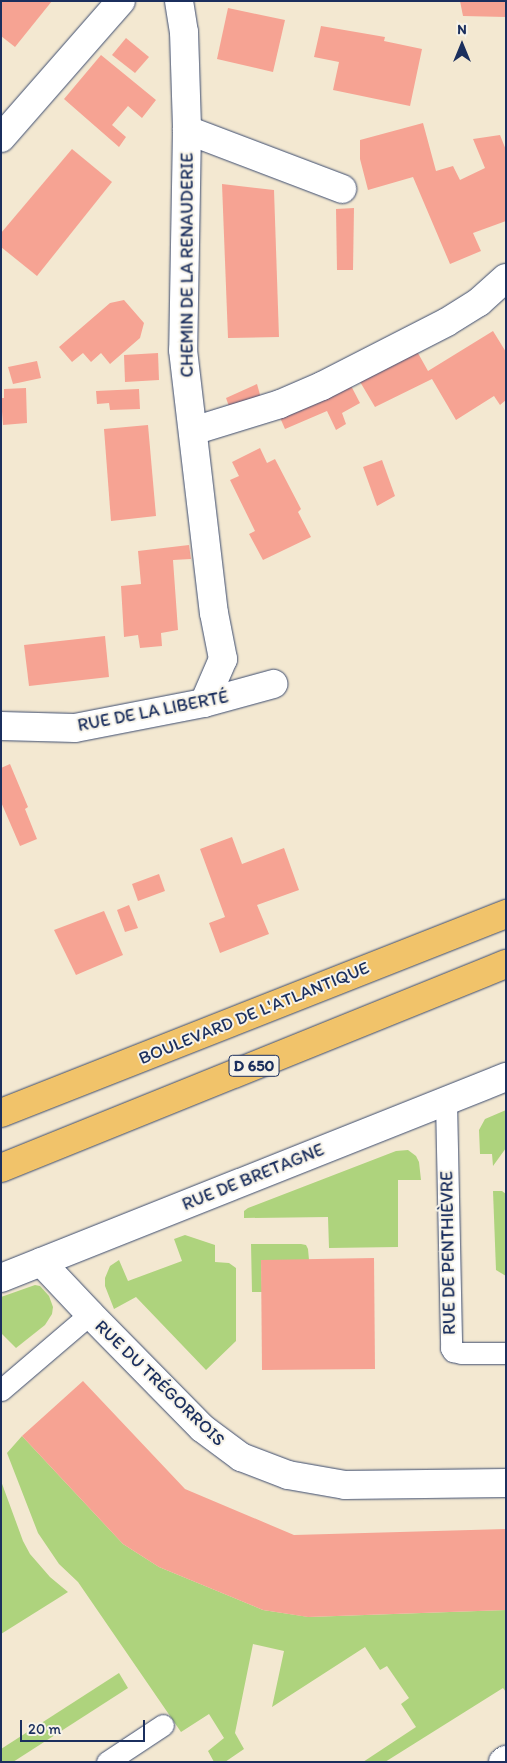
<!DOCTYPE html>
<meta charset="utf-8">
<style>
body{margin:0}
#map{position:relative;width:507px;height:1763px;overflow:hidden;background:#f3e8d1;font-family:Itim,sans-serif}
div>[style]{position:absolute}
[style*='--x']{left:calc(var(--x)*1px);top:calc(var(--y)*1px);width:calc(var(--w)*1px);rotate:calc(var(--a)*1deg)}
.green>*{inset:0;background:#aed37d}
.building>*{inset:0;background:#f6a393}
.roads{filter:drop-shadow(0 0 1px #3b4b6f) drop-shadow(0 0 1px #3b4b6f)}
.service>*{height:21px;margin:-10.5px;padding:0 10.5px;transform-origin:10.5px;border-radius:10.5px;background:#fff}
.minor>*{height:28px;margin:-14px;padding:0 14px;transform-origin:14px;border-radius:14px;background:#fff}
.primary>*{height:28px;margin:-14px;padding:0 14px;transform-origin:14px;border-radius:14px;background:#f1c36a}
span{translate:-50% -50%;white-space:nowrap;text-align:center;line-height:1.15;-webkit-text-stroke:4px #f7f3e8;paint-order:stroke}
.shield-label span{padding:1px 4px;background:#f7f3e8;border:1px solid;border-radius:4px;-webkit-text-stroke-width:0}
.shield-label{font-size:16px;color:#1b2f5e;font-weight:700}
.street-label{font-size:18px;color:#1b2f5e}
.frame{position:absolute;inset:0;border:2px solid #1b2f5e;pointer-events:none}
.north{position:absolute;left:437px;top:20px;width:50px;height:50px;-webkit-text-stroke:4px #f7f3e8;paint-order:stroke;rotate:0deg;font-size:14px;font-weight:700;line-height:20px;text-align:center;color:#1b2f5e}
.north::after{content:'';display:block;margin:auto;width:18px;height:22px;background:#1b2f5e;clip-path:polygon(50% 0,100% 100%,50% 72%,0 100%)}
.scale{position:absolute;left:20px;top:1720px;width:125px;height:22px;box-sizing:border-box;border:2px solid #1b2f5e;border-top:0;padding-left:6px;font-size:15px;line-height:18px;white-space:nowrap;color:#1b2f5e;-webkit-text-stroke:4px #f7f3e8;paint-order:stroke}
</style>
<div id="map">
<div class="green">
<div style="clip-path:polygon(506px 1110px,506px 1148px,493px 1166px,492px 1154px,480px 1154px,479px 1130px,485px 1119px)"></div>
<div style="clip-path:polygon(408px 1150px,416px 1156px,419px 1162px,421px 1180px,398px 1180px,398px 1247px,329px 1248px,328px 1217px,244px 1218px,244px 1211px,248px 1208px,396px 1151px)"></div>
<div style="clip-path:polygon(493px 1191px,502px 1191px,506px 1194px,506px 1276px,496px 1270px)"></div>
<div style="clip-path:polygon(185px 1235px,215px 1245px,215px 1262px,229px 1263px,236px 1268px,236px 1341px,206px 1370px,136px 1297px,114px 1309px,105px 1286px,105px 1278px,110px 1266px,119px 1260px,128px 1281px,182px 1261px,174px 1239px)"></div>
<div style="clip-path:polygon(251px 1244px,301px 1244px,306px 1245px,308px 1249px,309px 1260px,261px 1260px,262px 1292px,252px 1292px)"></div>
<div style="clip-path:polygon(35px 1285px,40px 1286px,49px 1296px,53px 1307px,52px 1314px,45px 1325px,16px 1348px,1px 1333px,1px 1297px)"></div>
<div style="clip-path:polygon(22px 1436px,123px 1544px,159px 1567px,263px 1610px,309px 1617px,506px 1610px,506px 1692px,503px 1688px,385px 1762px,363px 1762px,416px 1727px,401px 1704px,409px 1698px,387px 1666px,380px 1670px,365px 1647px,272px 1707px,284px 1651px,253px 1644px,235px 1733px,244px 1749px,225px 1762px,214px 1762px,208px 1751px,224px 1738px,209px 1714px,181px 1732px,78px 1582px,59px 1564px,38px 1533px,7px 1453px)"></div>
<div style="clip-path:polygon(1px 1481px,23px 1541px,30px 1554px,50px 1577px,68px 1592px,1px 1634px)"></div>
<div style="clip-path:polygon(119px 1673px,128px 1688px,13px 1762px,1px 1762px,1px 1749px)"></div>
</div>
<div class="building">
<div style="clip-path:polygon(1px 1px,52px 1px,15px 47px,1px 36px)"></div>
<div style="clip-path:polygon(460px 1px,506px 1px,506px 17px,463px 16px)"></div>
<div style="clip-path:polygon(228px 8px,285px 20px,273px 72px,217px 59px)"></div>
<div style="clip-path:polygon(321px 26px,385px 37px,384px 41px,422px 49px,410px 106px,333px 90px,339px 62px,314px 57px)"></div>
<div style="clip-path:polygon(126px 38px,149px 57px,135px 73px,112px 55px)"></div>
<div style="clip-path:polygon(101px 55px,156px 100px,142px 118px,128px 106px,112px 125px,126px 137px,119px 147px,64px 99px)"></div>
<div style="clip-path:polygon(423px 123px,436px 171px,453px 166px,460px 180px,485px 168px,473px 139px,500px 135px,506px 150px,506px 221px,473px 233px,481px 251px,450px 264px,413px 177px,368px 190px,360px 159px,360px 140px)"></div>
<div style="clip-path:polygon(72px 149px,112px 182px,37px 276px,1px 247px,1px 233px)"></div>
<div style="clip-path:polygon(222px 184px,274px 190px,279px 337px,228px 338px)"></div>
<div style="clip-path:polygon(354px 208px,353px 270px,337px 270px,336px 209px)"></div>
<div style="clip-path:polygon(124px 300px,144px 323px,140px 338px,110px 364px,101px 353px,91px 362px,83px 353px,72px 362px,59px 347px,110px 303px)"></div>
<div style="clip-path:polygon(493px 331px,506px 352px,506px 400px,500px 405px,494px 396px,456px 420px,432px 379px,375px 407px,356px 375px,414px 346px,428px 371px)"></div>
<div style="clip-path:polygon(158px 353px,159px 380px,125px 382px,124px 355px)"></div>
<div style="clip-path:polygon(37px 361px,41px 378px,13px 384px,8px 367px)"></div>
<div style="clip-path:polygon(348px 380px,360px 403px,342px 413px,346px 424px,336px 430px,327px 411px,285px 429px,278px 413px)"></div>
<div style="clip-path:polygon(257px 384px,262px 402px,231px 412px,226px 398px)"></div>
<div style="clip-path:polygon(26px 388px,27px 423px,3px 425px,1px 398px,4px 398px,4px 389px)"></div>
<div style="clip-path:polygon(139px 389px,140px 409px,110px 410px,109px 403px,97px 404px,96px 391px)"></div>
<div style="clip-path:polygon(148px 425px,156px 516px,111px 521px,104px 429px)"></div>
<div style="clip-path:polygon(260px 448px,267px 463px,275px 459px,301px 509px,298px 512px,311px 537px,263px 560px,249px 534px,255px 531px,230px 480px,239px 476px,232px 462px)"></div>
<div style="clip-path:polygon(382px 460px,395px 496px,377px 506px,363px 467px)"></div>
<div style="clip-path:polygon(189px 545px,191px 559px,173px 560px,178px 630px,161px 633px,162px 646px,140px 648px,138px 635px,124px 637px,121px 586px,141px 584px,138px 551px)"></div>
<div style="clip-path:polygon(105px 636px,109px 677px,29px 686px,24px 645px)"></div>
<div style="clip-path:polygon(10px 764px,28px 807px,25px 809px,37px 839px,20px 846px,1px 802px,1px 768px)"></div>
<div style="clip-path:polygon(232px 837px,242px 864px,284px 848px,299px 890px,257px 905px,269px 934px,220px 953px,209px 923px,225px 917px,200px 849px)"></div>
<div style="clip-path:polygon(159px 874px,165px 891px,138px 901px,132px 884px)"></div>
<div style="clip-path:polygon(129px 905px,138px 928px,125px 932px,117px 910px)"></div>
<div style="clip-path:polygon(104px 911px,123px 955px,76px 975px,54px 930px)"></div>
<div style="clip-path:polygon(374px 1258px,375px 1369px,262px 1370px,261px 1260px)"></div>
<div style="clip-path:polygon(83px 1381px,185px 1489px,294px 1535px,506px 1529px,506px 1610px,308px 1617px,263px 1610px,159px 1567px,123px 1544px,22px 1436px)"></div>
</div>
<div class="roads">
<div class="service">
<div style="--x:446;--y:1101;--w:247;--a:88.8"></div>
<div style="--x:451;--y:1348;--w:4;--a:56"></div>
<div style="--x:453;--y:1351;--w:8;--a:14"></div>
<div style="--x:461;--y:1353;--w:45;--a:0"></div>
<div style="--x:1;--y:1390;--w:117;--a:-40.5"></div>
<div style="--x:107;--y:1762;--w:67;--a:-33.5"></div>
</div>
<div class="minor">
<div style="--x:179;--y:1;--w:31;--a:81"></div>
<div style="--x:184;--y:32;--w:98;--a:88.2"></div>
<div style="--x:187;--y:130;--w:220;--a:91"></div>
<div style="--x:183;--y:350;--w:265;--a:83.3"></div>
<div style="--x:214;--y:613;--w:47;--a:78.9"></div>
<div style="--x:223;--y:659;--w:48;--a:113.4"></div>
<div style="--x:187;--y:130;--w:166;--a:20.8"></div>
<div style="--x:1;--y:138;--w:182;--a:-48.8"></div>
<div style="--x:193;--y:431;--w:91;--a:-17.2"></div>
<div style="--x:280;--y:404;--w:46;--a:-23.2"></div>
<div style="--x:322;--y:386;--w:140;--a:-27.1"></div>
<div style="--x:447;--y:322;--w:38;--a:-32"></div>
<div style="--x:479;--y:302;--w:36;--a:-42"></div>
<div style="--x:1;--y:726;--w:74;--a:1.5"></div>
<div style="--x:75;--y:728;--w:131;--a:-11"></div>
<div style="--x:204;--y:703;--w:72;--a:-15.4"></div>
<div style="--x:41;--y:1262;--w:71;--a:46.7"></div>
<div style="--x:90;--y:1314;--w:160;--a:45.5"></div>
<div style="--x:202;--y:1428;--w:49;--a:36.6"></div>
<div style="--x:241;--y:1457;--w:50;--a:21"></div>
<div style="--x:288;--y:1475;--w:58;--a:10"></div>
<div style="--x:345;--y:1485;--w:161;--a:-0.7"></div>
<div style="--x:1;--y:1278;--w:544;--a:-21.7"></div>
<div style="--x:503;--y:1762;--w:4;--a:-34"></div>
</div>
<div class="primary">
<div style="--x:1;--y:1113;--w:543;--a:-21.51"></div>
<div style="--x:1;--y:1168;--w:545;--a:-22"></div>
</div>
</div>
<div class="shield-label">
<span style="left:254px;top:1066px">D 650</span>
</div>
<div class="street-label">
<span style="left:187px;top:265px;rotate:-90deg">CHEMIN DE LA RENAUDERIE</span>
<span style="left:153px;top:711px;rotate:-11deg">RUE DE LA LIBERTÉ</span>
<span style="left:254px;top:1013px;rotate:-22deg">BOULEVARD DE L'ATLANTIQUE</span>
<span style="left:253px;top:1177px;rotate:-22deg">RUE DE BRETAGNE</span>
<span style="left:448px;top:1253px;rotate:-91deg">RUE DE PENTHIÈVRE</span>
<span style="left:160px;top:1383px;rotate:44deg">RUE DU TRÉGORROIS</span>
</div>
<div class="frame"></div>
<div class="north">N</div>
<div class="scale">20 m</div>
</div>
